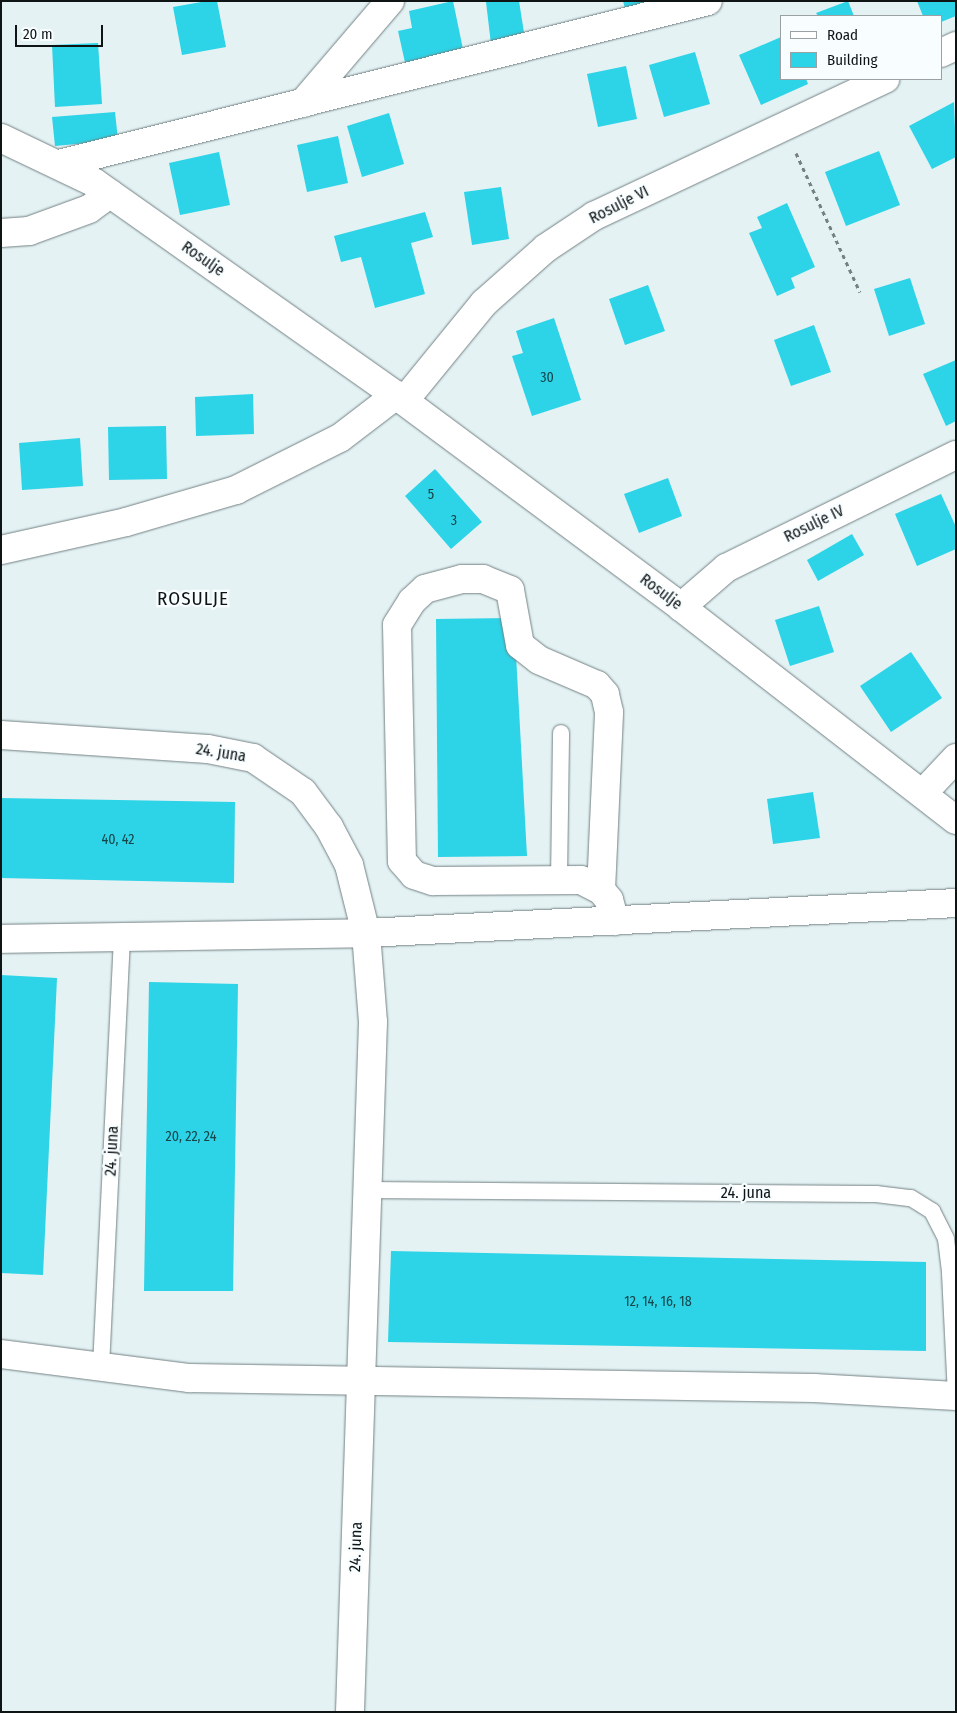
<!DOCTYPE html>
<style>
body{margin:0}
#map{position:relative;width:957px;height:1713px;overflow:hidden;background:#e4f2f4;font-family:"Fira Sans Condensed",sans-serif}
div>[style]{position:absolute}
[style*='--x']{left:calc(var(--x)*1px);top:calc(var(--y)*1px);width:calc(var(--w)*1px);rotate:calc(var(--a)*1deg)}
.building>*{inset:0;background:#2dd3e6}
.path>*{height:3px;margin-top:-1.5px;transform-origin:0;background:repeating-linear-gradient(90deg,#768081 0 4px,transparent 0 8px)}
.roads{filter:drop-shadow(0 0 1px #748183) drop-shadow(0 0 1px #748183)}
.lane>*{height:16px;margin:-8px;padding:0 8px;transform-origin:8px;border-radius:8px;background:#fff}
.street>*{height:28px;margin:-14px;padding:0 14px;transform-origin:14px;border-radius:14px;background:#fff}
span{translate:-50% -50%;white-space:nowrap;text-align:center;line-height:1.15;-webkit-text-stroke:4.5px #f8feff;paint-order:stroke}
.number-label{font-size:14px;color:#164449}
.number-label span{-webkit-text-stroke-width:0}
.street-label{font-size:16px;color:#0f1415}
.quarter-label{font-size:19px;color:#0f1415;letter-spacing:1px}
.frame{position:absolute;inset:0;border:2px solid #0f1415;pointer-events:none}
.legend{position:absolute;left:780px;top:15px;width:162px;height:65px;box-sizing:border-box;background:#f8feff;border:1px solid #9ba0a1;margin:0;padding:6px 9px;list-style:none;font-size:15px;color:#0f1415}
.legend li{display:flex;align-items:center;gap:10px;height:25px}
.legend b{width:25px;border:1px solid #9ba0a1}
.scale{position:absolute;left:15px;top:25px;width:88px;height:22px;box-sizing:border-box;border:2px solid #0f1415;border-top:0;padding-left:6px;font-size:15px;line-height:18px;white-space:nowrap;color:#0f1415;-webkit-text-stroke:4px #f8feff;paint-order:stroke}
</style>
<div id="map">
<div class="building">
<div style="clip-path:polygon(207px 1px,217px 1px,226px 47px,182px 55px,173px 7px)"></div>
<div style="clip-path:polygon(453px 1px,464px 54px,406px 67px,398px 31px,412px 28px,409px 11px)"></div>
<div style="clip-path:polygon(519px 1px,525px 39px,491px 44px,486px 2px)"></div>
<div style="clip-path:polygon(623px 1px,663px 1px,626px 12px)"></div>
<div style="clip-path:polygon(848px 1px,854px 16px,818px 16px,816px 13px)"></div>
<div style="clip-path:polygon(917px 1px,956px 1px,956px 16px,941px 22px,941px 16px,923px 16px)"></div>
<div style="clip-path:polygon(781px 37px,781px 79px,806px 79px,808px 84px,761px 105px,739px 55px)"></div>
<div style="clip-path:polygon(98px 43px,102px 104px,55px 107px,52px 45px)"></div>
<div style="clip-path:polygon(695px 52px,710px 104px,664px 117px,649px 65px)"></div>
<div style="clip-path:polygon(626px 66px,637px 119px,598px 127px,587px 74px)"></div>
<div style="clip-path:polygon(954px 102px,956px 157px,932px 169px,909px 126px)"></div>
<div style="clip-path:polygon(115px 112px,118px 140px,55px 146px,52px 117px)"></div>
<div style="clip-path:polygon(389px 113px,404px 164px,362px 177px,347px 126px)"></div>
<div style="clip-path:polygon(338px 136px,348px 183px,307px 192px,297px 145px)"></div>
<div style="clip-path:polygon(879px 151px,900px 205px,846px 226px,825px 172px)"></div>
<div style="clip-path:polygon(219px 152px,230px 205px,180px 215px,169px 163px)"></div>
<div style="clip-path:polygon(501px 187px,509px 239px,472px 245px,464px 192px)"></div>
<div style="clip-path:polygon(787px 203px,815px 267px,791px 278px,795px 288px,777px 296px,749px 233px,762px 228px,757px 217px)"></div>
<div style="clip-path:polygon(425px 212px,433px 237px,411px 243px,425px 294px,375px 308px,361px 257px,341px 262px,334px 236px)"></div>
<div style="clip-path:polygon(910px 278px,925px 324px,889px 336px,874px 289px)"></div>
<div style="clip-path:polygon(648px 285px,665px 331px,625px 345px,609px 299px)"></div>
<div style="clip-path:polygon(554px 318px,581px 400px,532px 416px,512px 356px,523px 353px,516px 331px)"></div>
<div style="clip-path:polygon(814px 325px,831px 372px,791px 386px,774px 340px)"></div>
<div style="clip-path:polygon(956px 360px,956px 421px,946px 426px,923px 374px)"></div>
<div style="clip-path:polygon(253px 394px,254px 434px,196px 436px,195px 397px)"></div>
<div style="clip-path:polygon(166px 426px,167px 479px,109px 480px,108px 427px)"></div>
<div style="clip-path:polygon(80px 438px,83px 486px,22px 490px,19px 443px)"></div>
<div style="clip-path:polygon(435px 469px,482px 522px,451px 549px,405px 496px)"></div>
<div style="clip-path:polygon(668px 478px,682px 516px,639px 533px,624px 494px)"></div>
<div style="clip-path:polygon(941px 494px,956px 527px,956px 549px,917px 566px,895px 514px)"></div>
<div style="clip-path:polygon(852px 534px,864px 555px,818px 581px,807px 560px)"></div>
<div style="clip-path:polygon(819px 606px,834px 652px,790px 666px,775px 620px)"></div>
<div style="clip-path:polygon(514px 618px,527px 856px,438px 857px,436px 619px)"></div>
<div style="clip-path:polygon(911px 652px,942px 698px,891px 732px,860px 686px)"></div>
<div style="clip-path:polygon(813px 792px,820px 838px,773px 844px,767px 799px)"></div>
<div style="clip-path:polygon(1px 798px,235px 802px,234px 883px,1px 878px)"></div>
<div style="clip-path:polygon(1px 975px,57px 978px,43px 1275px,1px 1273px)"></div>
<div style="clip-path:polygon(149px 982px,238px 984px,233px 1291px,144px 1291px)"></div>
<div style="clip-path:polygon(391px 1251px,926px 1262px,926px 1351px,388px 1342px)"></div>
</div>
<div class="path">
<div style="--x:796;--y:153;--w:153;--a:65.3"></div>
</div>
<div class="roads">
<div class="lane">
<div style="--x:559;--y:880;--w:147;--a:-89.2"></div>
<div style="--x:366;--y:1190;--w:510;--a:0.45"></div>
<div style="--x:876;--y:1194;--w:35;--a:7"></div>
<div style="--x:911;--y:1198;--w:25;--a:32"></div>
<div style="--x:932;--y:1211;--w:31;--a:63"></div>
<div style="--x:946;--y:1239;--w:34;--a:83"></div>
<div style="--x:950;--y:1273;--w:123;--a:87.2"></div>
<div style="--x:101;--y:1367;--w:432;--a:-87.2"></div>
</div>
<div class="street">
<div style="--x:941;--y:53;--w:17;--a:-25"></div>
<div style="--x:303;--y:103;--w:134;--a:-49.5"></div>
<div style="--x:1;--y:138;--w:104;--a:25.6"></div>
<div style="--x:95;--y:183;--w:368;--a:35.2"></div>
<div style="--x:396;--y:395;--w:355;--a:36.6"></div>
<div style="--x:681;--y:607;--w:348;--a:37.8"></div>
<div style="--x:59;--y:164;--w:669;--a:-14.1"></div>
<div style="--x:1;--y:233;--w:28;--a:-4"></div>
<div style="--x:29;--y:231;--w:64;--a:-20.1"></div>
<div style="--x:89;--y:209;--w:26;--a:-36"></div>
<div style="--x:404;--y:401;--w:127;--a:-50.8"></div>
<div style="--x:484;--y:303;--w:83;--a:-41.6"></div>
<div style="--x:546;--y:248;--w:58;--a:-33.7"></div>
<div style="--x:594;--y:216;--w:322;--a:-25.2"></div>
<div style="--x:1;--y:550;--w:128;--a:-12.6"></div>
<div style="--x:126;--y:522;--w:115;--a:-16.2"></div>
<div style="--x:236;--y:490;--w:116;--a:-26.6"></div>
<div style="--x:340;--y:438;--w:71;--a:-37.5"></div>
<div style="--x:681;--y:607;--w:60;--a:-40.9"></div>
<div style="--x:726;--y:568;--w:256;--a:-26.2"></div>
<div style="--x:1;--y:735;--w:207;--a:3.9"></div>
<div style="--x:208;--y:749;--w:46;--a:11.3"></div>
<div style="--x:253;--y:758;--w:60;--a:34.2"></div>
<div style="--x:303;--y:792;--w:44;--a:53.4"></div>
<div style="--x:329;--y:827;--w:43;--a:62.2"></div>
<div style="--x:349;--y:865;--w:70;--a:76"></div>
<div style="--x:366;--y:933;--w:591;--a:-2.91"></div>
<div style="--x:923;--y:793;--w:48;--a:-46.7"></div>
<div style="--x:601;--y:890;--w:178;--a:-87.4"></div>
<div style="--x:609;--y:712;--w:18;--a:-103"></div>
<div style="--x:605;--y:694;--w:12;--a:-132"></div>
<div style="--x:597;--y:685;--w:63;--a:-156.7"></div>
<div style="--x:539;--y:660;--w:24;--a:-142"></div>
<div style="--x:520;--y:645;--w:56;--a:-100.3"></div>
<div style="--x:510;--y:590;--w:29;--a:-158"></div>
<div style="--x:483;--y:579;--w:21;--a:180"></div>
<div style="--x:462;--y:579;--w:38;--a:165"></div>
<div style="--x:425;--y:589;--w:18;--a:137"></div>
<div style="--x:412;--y:601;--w:28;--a:122"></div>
<div style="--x:397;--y:625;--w:236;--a:88.8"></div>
<div style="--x:402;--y:861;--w:18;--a:49"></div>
<div style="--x:414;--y:875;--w:20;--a:18"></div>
<div style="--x:433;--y:881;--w:148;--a:-0.4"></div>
<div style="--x:581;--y:880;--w:22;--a:27"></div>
<div style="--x:601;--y:890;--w:13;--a:51"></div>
<div style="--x:609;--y:900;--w:22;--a:74"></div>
<div style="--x:1;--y:939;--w:365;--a:-0.9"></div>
<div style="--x:366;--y:933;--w:89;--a:85.5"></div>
<div style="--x:373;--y:1022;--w:690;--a:91.91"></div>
<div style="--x:1;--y:1354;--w:190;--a:7.3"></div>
<div style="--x:189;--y:1378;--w:625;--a:0.92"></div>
<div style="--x:814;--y:1388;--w:142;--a:3.2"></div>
</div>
</div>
<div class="number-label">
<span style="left:547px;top:378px">30</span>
<span style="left:431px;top:495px">5</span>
<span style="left:454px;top:521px">3</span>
<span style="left:118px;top:840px">40, 42</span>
<span style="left:191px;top:1137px">20, 22, 24</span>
<span style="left:658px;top:1302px">12, 14, 16, 18</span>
</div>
<div class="street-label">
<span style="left:619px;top:205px;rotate:-27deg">Rosulje VI</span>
<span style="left:203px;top:259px;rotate:35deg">Rosulje</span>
<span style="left:814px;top:524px;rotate:-26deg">Rosulje IV</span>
<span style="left:661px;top:592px;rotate:37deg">Rosulje</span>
<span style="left:221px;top:753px;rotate:9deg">24. juna</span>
<span style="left:112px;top:1151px;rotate:-87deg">24. juna</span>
<span style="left:746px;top:1193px">24. juna</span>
<span style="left:356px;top:1547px;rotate:-88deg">24. juna</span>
</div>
<div class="quarter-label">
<span style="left:193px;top:599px">ROSULJE</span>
</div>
<div class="frame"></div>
<ul class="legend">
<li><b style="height:6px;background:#fff"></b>Road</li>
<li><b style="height:14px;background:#2dd3e6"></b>Building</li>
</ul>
<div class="scale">20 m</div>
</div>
